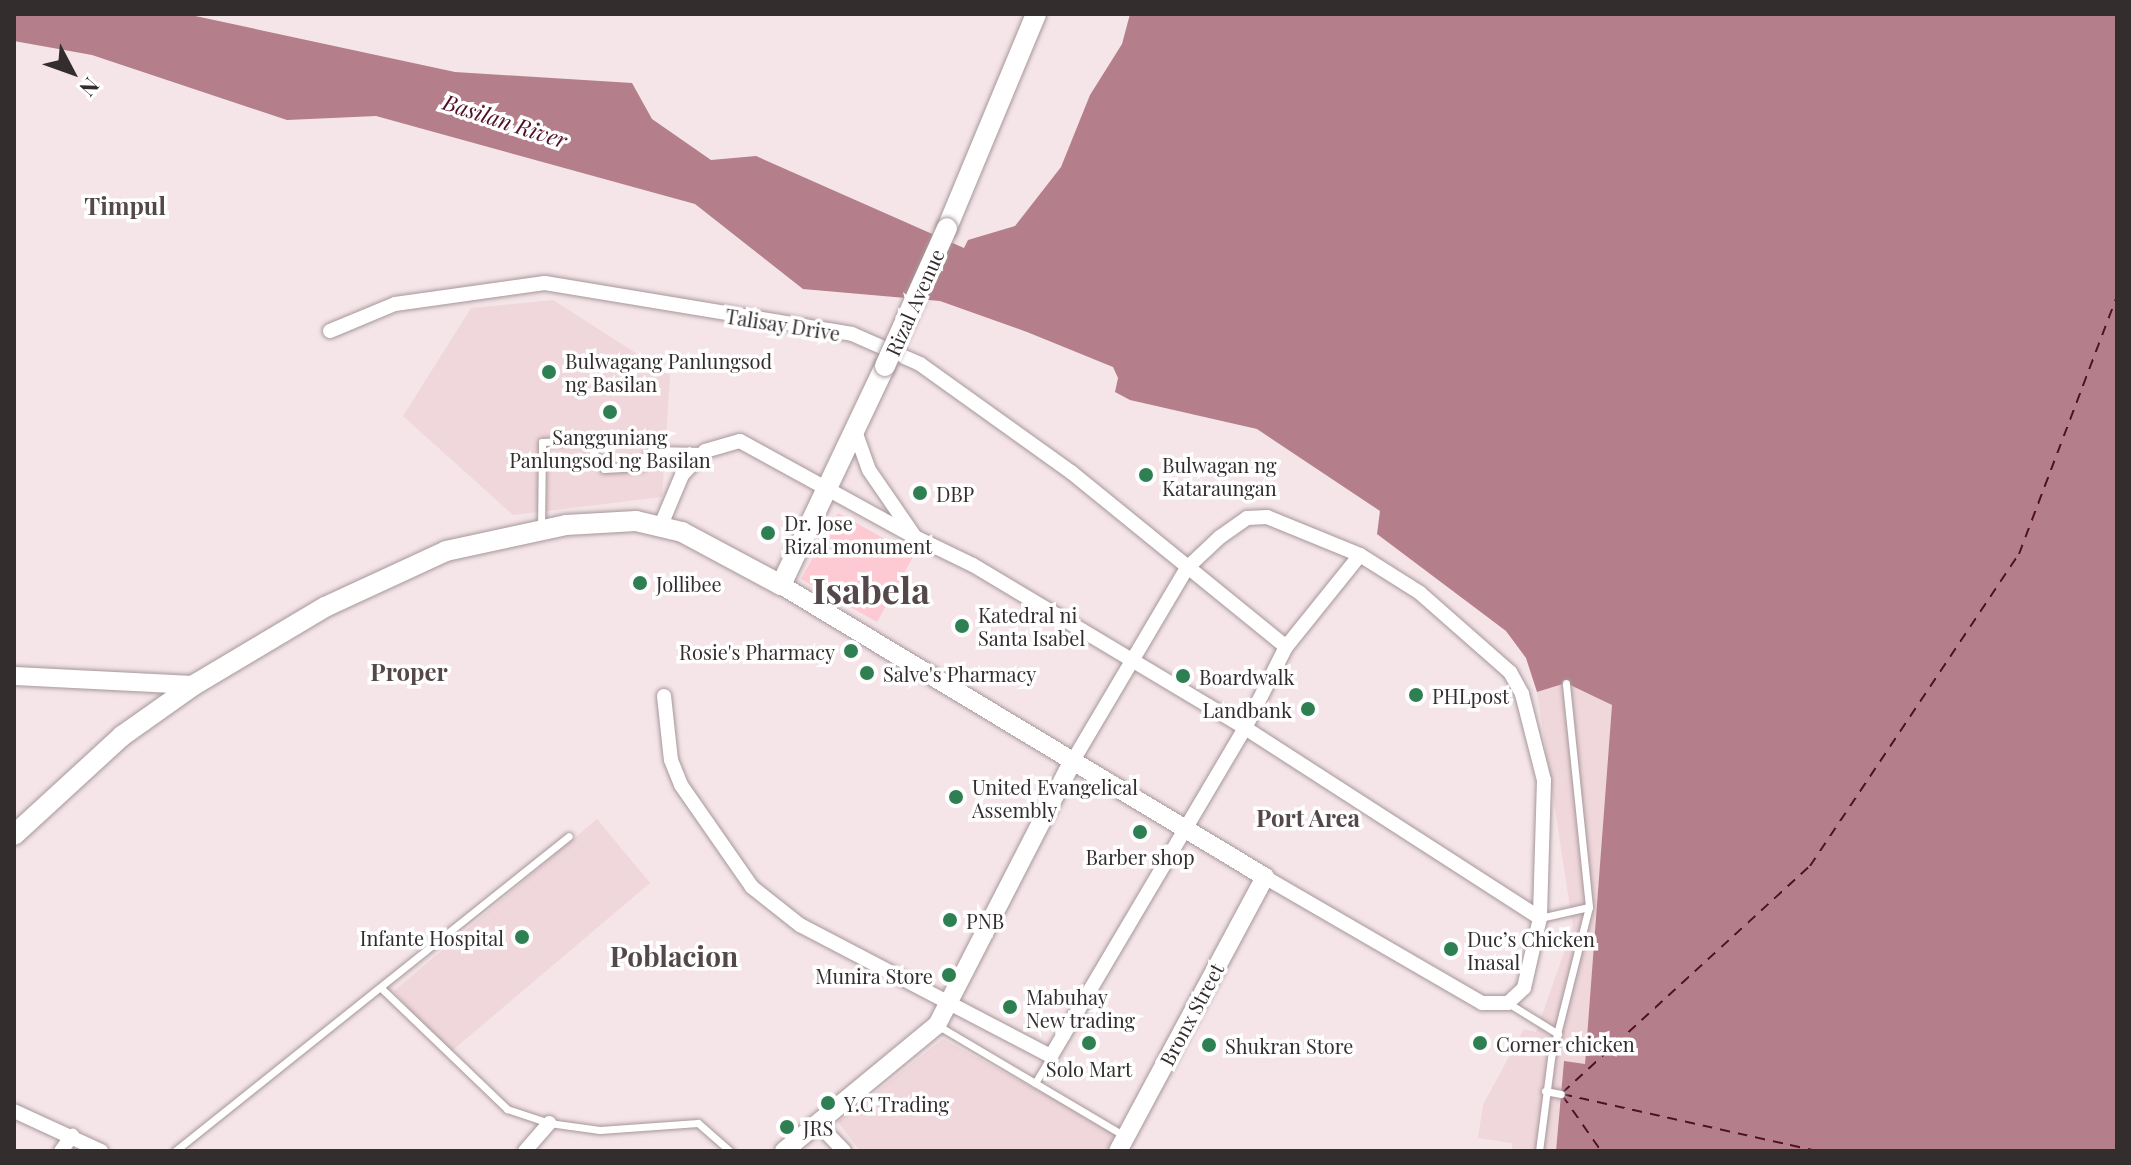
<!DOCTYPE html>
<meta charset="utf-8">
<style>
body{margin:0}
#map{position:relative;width:2131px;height:1165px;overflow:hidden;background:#f5e5e8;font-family:"Playfair Display",serif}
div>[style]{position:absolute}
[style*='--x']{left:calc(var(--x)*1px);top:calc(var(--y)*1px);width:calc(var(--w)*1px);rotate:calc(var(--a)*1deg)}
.built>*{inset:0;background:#efd7db}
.green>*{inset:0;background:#fdc9d3}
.water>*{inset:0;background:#b47e8a}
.ferry>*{height:2px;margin-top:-1px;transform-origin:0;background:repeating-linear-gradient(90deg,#510f25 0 10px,transparent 0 18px)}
.roads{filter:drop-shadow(0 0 2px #a6979a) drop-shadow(0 0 2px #a6979a)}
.lane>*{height:7px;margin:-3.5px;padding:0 3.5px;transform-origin:3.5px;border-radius:3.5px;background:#fff}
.street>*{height:14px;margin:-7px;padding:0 7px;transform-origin:7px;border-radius:7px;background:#fff}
.secondary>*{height:18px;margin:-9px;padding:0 9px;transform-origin:9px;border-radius:9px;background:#fff}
.primary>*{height:20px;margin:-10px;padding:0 10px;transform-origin:10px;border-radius:10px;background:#fff}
.bridges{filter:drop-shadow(0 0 2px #a6979a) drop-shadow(0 0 2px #a6979a)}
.primary-bridge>*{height:20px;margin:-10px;padding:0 10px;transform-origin:10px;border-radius:10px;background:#fff}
.dots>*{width:22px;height:22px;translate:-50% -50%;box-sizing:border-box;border:4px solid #fff;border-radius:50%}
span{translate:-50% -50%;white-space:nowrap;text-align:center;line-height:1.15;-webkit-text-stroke:7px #fff;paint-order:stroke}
.street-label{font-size:20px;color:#332d2e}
.poi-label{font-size:20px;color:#332d2e}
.left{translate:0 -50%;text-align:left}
.right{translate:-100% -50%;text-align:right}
.water-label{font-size:22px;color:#510f25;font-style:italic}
.quarter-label{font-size:24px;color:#55484b;font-weight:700}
.district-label{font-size:28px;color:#55484b;font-weight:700}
.town-label{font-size:36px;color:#55484b;font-weight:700}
.frame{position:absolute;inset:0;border:16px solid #332d2e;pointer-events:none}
.north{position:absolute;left:32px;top:32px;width:80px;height:80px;-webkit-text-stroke:6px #fff;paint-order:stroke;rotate:131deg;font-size:22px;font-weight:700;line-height:32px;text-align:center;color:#332d2e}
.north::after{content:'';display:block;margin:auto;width:28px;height:36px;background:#332d2e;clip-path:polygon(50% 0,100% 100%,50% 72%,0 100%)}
</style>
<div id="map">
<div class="built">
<div style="clip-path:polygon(553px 300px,670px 375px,662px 497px,513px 515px,403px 416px,471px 308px)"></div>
<div style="clip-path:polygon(1566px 683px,1612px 705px,1585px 1065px,1564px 1062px,1556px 1151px,1512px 1151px,1512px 1143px,1478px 1138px,1483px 1105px,1524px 1029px,1536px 1032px,1573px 927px,1537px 692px)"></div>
<div style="clip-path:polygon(597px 819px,650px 883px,447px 1055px,394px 991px)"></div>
<div style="clip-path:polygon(943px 1039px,1116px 1133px,1107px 1151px,860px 1151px,838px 1122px)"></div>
</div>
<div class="green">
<div style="clip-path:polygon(838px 513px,914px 555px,877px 622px,801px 579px)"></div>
</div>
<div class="water">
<div style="clip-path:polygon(14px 14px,186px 14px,455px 72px,632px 83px,652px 119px,711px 160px,756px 156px,964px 248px,968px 240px,1015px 226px,1061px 167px,1090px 95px,1122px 44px,1130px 14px,2117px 14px,2117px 1151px,1556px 1151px,1564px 1061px,1585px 1064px,1612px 705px,1566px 683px,1537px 692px,1526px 658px,1506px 631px,1377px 534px,1380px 511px,1257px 429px,1130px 400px,1115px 392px,1118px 378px,1113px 367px,1027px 332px,940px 301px,803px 289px,695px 204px,376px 116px,287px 120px,92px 55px,14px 41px)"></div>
</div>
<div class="ferry">
<div style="--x:1562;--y:1093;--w:336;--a:-42.5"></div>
<div style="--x:1810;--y:866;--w:376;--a:-56.2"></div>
<div style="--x:2019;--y:554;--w:276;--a:-69.2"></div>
<div style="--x:1562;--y:1094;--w:261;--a:12.6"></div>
<div style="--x:1562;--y:1095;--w:68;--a:55.1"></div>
</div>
<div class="roads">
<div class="lane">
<div style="--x:541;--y:529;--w:87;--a:-89.3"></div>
<div style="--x:542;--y:442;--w:44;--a:-2.6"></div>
<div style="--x:586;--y:440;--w:34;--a:58"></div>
<div style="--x:604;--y:469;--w:36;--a:-3"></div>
<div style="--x:640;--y:467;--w:20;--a:-57"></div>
<div style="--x:651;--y:450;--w:51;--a:1.1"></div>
<div style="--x:1540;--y:918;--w:50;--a:-12.7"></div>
<div style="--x:381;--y:988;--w:175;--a:43.8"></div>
<div style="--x:507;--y:1109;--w:44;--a:18.4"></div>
<div style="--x:549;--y:1123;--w:51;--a:7.8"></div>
<div style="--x:600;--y:1130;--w:98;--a:-4.1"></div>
<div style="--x:698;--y:1123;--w:43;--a:41.2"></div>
<div style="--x:1508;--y:1003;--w:59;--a:31.8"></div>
<div style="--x:937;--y:1025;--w:218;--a:30.6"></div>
<div style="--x:1035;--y:1083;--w:31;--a:-59"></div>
<div style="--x:1545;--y:1091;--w:16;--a:11"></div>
<div style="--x:175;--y:1151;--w:504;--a:-38.64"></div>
<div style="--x:1539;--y:1151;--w:94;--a:-82.6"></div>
<div style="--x:1551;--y:1058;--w:156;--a:-75.9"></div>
<div style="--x:1589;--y:907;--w:225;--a:-95.9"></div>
</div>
<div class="street">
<div style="--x:330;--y:331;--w:70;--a:-22.6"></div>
<div style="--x:395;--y:304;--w:151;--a:-8"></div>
<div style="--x:545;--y:283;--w:311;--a:9.4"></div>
<div style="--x:852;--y:334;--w:74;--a:23.8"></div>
<div style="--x:920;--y:364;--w:186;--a:35.6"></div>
<div style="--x:1071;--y:472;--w:277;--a:39.1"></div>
<div style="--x:855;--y:431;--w:41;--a:70.3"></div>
<div style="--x:869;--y:470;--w:81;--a:55.5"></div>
<div style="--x:915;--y:537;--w:64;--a:25.8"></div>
<div style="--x:973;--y:565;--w:317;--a:30.9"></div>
<div style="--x:1245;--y:728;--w:351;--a:32.8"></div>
<div style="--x:661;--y:525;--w:54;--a:-67.2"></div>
<div style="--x:682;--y:475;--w:33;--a:-46"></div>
<div style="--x:705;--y:451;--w:36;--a:-16"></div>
<div style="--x:740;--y:441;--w:195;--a:28.8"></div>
<div style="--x:664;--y:696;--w:64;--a:83.8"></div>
<div style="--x:671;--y:760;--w:27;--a:68"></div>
<div style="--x:681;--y:785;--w:124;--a:55.2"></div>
<div style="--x:752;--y:887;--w:61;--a:38.4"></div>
<div style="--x:800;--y:925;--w:283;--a:27.6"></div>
<div style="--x:1051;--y:1056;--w:381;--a:-59.4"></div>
<div style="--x:1245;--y:728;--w:91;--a:-63.2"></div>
<div style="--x:1286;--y:647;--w:118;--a:-51.2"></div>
<div style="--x:1071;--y:764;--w:228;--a:-59.4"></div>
<div style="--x:1187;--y:568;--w:45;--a:-43.2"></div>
<div style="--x:1220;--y:537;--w:33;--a:-35"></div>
<div style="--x:1247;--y:518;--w:20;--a:-3"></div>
<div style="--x:1267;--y:517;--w:100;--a:22.2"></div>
<div style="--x:1360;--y:555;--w:71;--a:32.3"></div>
<div style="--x:1420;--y:593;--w:120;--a:41.3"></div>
<div style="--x:1510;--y:672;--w:25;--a:61"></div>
<div style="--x:1522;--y:694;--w:89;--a:75.7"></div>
<div style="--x:1544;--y:780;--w:138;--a:91.7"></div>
<div style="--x:1540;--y:918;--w:72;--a:102.9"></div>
<div style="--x:1524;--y:988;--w:22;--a:137"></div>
<div style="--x:1508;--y:1003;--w:26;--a:180"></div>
<div style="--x:1482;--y:1003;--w:251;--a:-149.9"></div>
<div style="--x:14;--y:1111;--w:96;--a:24.7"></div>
<div style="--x:819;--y:1125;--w:36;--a:46"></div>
<div style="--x:61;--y:1151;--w:19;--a:-54"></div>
<div style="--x:525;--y:1151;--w:37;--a:-49"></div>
</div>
<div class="secondary">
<div style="--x:781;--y:585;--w:565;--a:31.1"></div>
<div style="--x:1265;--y:877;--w:311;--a:118.2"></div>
<div style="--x:14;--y:676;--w:180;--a:2.9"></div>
<div style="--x:784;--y:1151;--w:198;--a:-39.5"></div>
<div style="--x:937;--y:1025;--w:293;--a:-62.8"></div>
</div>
<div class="primary">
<div style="--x:947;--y:228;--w:232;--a:-67.4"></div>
<div style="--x:14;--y:835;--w:147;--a:-42.5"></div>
<div style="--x:122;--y:736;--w:88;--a:-35.3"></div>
<div style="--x:194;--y:685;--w:152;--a:-30.8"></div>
<div style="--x:325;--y:607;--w:133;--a:-24.8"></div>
<div style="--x:446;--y:551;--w:123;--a:-12.2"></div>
<div style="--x:566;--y:525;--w:70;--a:-3.3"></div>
<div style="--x:636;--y:521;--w:47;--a:13.4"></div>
<div style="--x:682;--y:532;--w:112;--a:28.2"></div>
<div style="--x:781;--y:585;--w:242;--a:-64.6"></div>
</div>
</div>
<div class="bridges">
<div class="primary-bridge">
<div style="--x:885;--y:366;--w:151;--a:-65.8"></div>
</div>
</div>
<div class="dots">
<div style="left:549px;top:372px;background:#2e8052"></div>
<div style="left:610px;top:412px;background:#2e8052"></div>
<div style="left:1146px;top:475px;background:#2e8052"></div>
<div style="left:920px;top:493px;background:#2e8052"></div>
<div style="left:768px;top:533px;background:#2e8052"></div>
<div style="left:640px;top:583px;background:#2e8052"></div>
<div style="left:962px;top:626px;background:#2e8052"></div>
<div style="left:851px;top:651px;background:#2e8052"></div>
<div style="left:867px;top:673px;background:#2e8052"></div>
<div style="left:1183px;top:676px;background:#2e8052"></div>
<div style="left:1416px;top:695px;background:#2e8052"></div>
<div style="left:1308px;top:709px;background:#2e8052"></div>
<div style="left:956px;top:797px;background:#2e8052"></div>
<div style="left:1140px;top:832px;background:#2e8052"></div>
<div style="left:950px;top:920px;background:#2e8052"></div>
<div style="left:522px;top:937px;background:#2e8052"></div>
<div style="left:1451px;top:949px;background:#2e8052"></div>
<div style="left:949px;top:975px;background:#2e8052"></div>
<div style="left:1010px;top:1007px;background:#2e8052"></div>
<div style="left:1089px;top:1043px;background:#2e8052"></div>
<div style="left:1480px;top:1043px;background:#2e8052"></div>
<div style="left:1209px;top:1045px;background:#2e8052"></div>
<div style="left:828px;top:1103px;background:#2e8052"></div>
<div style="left:787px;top:1127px;background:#2e8052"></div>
</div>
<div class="street-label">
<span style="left:914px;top:302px;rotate:-66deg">Rizal Avenue</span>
<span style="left:783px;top:324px;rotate:9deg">Talisay Drive</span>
<span style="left:1191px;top:1014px;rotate:-62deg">Bronx Street</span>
</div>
<div class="poi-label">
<span class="left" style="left:565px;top:372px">Bulwagang Panlungsod<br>ng Basilan</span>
<span style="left:610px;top:448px">Sangguniang<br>Panlungsod ng Basilan</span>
<span class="left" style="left:1162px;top:476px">Bulwagan ng<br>Kataraungan</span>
<span class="left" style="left:936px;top:493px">DBP</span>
<span class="left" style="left:784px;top:534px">Dr. Jose<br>Rizal monument</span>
<span class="left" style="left:656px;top:583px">Jollibee</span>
<span class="left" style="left:978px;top:626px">Katedral ni<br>Santa Isabel</span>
<span class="right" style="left:835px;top:651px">Rosie's Pharmacy</span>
<span class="left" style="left:883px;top:673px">Salve's Pharmacy</span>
<span class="left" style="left:1199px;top:676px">Boardwalk</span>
<span class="left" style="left:1432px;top:695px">PHLpost</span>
<span class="right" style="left:1292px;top:709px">Landbank</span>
<span class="left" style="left:972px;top:798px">United Evangelical<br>Assembly</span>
<span style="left:1140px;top:856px">Barber shop</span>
<span class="left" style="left:966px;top:920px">PNB</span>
<span class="right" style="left:504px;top:937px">Infante Hospital</span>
<span class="left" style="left:1467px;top:950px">Duc’s Chicken<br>Inasal</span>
<span class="right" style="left:933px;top:975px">Munira Store</span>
<span class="left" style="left:1026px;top:1008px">Mabuhay<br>New trading</span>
<span class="left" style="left:1496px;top:1043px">Corner chicken</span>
<span class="left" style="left:1225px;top:1045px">Shukran Store</span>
<span style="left:1089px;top:1068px">Solo Mart</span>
<span class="left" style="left:844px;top:1103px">Y.C Trading</span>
<span class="left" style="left:803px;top:1127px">JRS</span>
</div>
<div class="water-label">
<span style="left:505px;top:121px;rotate:18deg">Basilan River</span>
</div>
<div class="quarter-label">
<span style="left:125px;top:206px">Timpul</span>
<span style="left:409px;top:672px">Proper</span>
<span style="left:1308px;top:818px">Port Area</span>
</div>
<div class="district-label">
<span style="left:674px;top:956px">Poblacion</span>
</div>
<div class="town-label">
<span style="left:871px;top:590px">Isabela</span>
</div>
<div class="frame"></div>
<div class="north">N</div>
</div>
